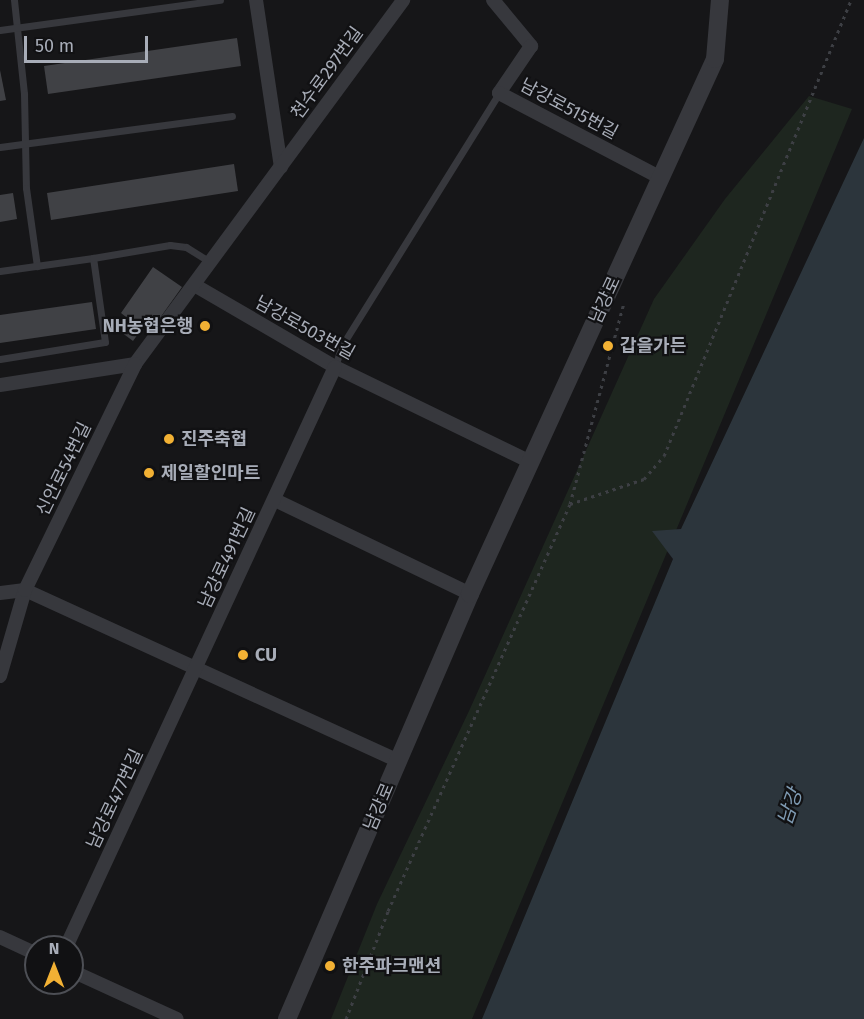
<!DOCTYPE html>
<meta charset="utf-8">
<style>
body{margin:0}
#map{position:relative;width:864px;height:1019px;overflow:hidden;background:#161618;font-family:"Fira Sans","Noto Sans KR",sans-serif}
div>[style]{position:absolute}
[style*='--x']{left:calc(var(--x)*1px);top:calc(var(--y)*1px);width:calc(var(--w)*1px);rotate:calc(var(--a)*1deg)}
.green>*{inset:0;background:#1e261f}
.water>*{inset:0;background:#2c353c}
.building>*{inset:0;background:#404145}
.path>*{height:3px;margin-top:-1.5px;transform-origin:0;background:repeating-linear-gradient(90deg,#3d3f44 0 3px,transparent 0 7.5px)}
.service>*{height:7px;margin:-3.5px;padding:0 3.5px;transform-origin:3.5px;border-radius:3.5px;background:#37383d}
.minor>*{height:14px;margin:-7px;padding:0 7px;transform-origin:7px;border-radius:7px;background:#37383d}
.tertiary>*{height:18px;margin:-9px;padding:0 9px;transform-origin:9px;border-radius:9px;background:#37383d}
.dots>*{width:16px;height:16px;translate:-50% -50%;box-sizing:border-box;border:3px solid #111113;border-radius:50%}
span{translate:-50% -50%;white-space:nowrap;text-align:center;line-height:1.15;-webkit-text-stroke:4.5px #111113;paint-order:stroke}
.street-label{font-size:18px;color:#a8adb8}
.poi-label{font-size:18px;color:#a8adb8;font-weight:700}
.right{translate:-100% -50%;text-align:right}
.left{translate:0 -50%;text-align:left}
.water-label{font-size:20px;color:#7f9bb3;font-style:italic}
.north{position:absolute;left:24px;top:935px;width:60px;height:60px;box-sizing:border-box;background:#111113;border:2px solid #4d4f55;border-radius:50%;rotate:0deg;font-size:16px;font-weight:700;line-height:24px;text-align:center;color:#a8adb8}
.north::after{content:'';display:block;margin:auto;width:21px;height:27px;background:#f2b134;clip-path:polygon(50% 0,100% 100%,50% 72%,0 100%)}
.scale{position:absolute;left:24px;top:36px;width:124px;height:27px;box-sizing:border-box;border:3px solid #a8adb8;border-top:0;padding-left:8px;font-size:18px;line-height:21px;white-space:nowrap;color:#a8adb8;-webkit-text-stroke:4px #111113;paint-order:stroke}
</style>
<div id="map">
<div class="green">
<div style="clip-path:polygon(809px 96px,852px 109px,472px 1019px,331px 1019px,377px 904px,469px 711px,654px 299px,725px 199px)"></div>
</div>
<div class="water">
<div style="clip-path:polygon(864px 138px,864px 1019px,482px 1019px,673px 559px,652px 531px,681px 529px)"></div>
</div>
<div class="building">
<div style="clip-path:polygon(237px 38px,241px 66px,48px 94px,44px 66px)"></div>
<div style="clip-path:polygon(0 70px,6px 100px,0 101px)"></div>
<div style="clip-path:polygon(234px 164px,238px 191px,51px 220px,47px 193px)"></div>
<div style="clip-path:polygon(13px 193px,17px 219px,0 222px,0 195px)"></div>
<div style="clip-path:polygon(153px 267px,182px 287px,150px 332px,143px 327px,133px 341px,117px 329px,126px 317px,121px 313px)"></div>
<div style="clip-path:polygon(92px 302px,96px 329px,0 343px,0 315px)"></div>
</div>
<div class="path">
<div style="--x:570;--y:504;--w:208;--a:-75"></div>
<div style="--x:346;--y:1019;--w:116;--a:-68.7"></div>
<div style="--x:388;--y:911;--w:446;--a:-65.9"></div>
<div style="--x:570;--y:504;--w:78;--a:-18.7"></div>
<div style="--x:644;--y:479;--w:30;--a:-49"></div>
<div style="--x:664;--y:456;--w:493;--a:-67.7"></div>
</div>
<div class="service">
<div style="--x:14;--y:0;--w:95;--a:83.9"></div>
<div style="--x:24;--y:94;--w:94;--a:88.8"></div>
<div style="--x:26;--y:188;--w:79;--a:82"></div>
<div style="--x:0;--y:30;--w:222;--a:-7.8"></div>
<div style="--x:0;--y:147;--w:234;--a:-7.6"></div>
<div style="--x:0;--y:271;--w:94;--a:-8"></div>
<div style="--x:0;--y:359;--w:106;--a:-9.2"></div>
<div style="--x:105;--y:342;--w:85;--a:-98.1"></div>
<div style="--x:93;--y:258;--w:78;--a:-9.6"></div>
<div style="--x:170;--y:245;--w:16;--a:7"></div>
<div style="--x:186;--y:247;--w:28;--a:32"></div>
<div style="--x:335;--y:367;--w:21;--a:-73"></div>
<div style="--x:341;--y:347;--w:299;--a:-58.1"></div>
</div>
<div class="minor">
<div style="--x:256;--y:0;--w:169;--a:81.5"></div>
<div style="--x:493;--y:0;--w:60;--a:50.4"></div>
<div style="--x:531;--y:46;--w:57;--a:124.2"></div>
<div style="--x:499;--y:93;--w:183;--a:27.7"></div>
<div style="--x:196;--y:286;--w:161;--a:30.2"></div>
<div style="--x:335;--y:367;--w:218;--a:25.9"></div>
<div style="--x:0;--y:385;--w:137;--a:-8.8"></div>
<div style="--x:135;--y:364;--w:452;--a:-53.6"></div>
<div style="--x:275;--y:500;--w:216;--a:25.7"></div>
<div style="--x:25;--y:590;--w:410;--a:24.6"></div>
<div style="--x:0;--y:593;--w:25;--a:-7"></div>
<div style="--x:0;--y:676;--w:90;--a:-73.8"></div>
<div style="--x:25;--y:590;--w:251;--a:-64"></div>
<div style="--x:0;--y:937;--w:40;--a:25"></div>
<div style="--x:66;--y:947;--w:639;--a:-65.12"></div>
<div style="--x:72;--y:971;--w:115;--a:24.6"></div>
</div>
<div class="tertiary">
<div style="--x:287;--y:1019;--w:463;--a:-66.7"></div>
<div style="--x:470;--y:594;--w:588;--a:-65.39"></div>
<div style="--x:715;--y:59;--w:59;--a:-85.2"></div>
</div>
<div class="dots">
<div style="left:205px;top:326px;background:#f2b134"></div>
<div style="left:608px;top:346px;background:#f2b134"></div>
<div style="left:169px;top:439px;background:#f2b134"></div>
<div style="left:149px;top:473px;background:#f2b134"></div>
<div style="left:243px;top:655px;background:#f2b134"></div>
<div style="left:330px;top:966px;background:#f2b134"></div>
</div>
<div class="street-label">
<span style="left:327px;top:73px;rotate:-54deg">천수로297번길</span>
<span style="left:569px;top:109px;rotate:28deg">남강로515번길</span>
<span style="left:605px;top:300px;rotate:-65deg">남강로</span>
<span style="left:305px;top:328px;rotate:29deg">남강로503번길</span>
<span style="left:64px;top:469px;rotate:-64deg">신안로54번길</span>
<span style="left:227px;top:558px;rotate:-65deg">남강로491번길</span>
<span style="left:115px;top:799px;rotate:-65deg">남강로477번길</span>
<span style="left:379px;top:807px;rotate:-67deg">남강로</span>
</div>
<div class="poi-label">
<span class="right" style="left:193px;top:326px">NH농협은행</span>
<span class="left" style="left:620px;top:346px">갑을가든</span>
<span class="left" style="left:181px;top:439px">진주축협</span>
<span class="left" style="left:161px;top:473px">제일할인마트</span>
<span class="left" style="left:255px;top:655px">CU</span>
<span class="left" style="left:342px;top:966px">한주파크맨션</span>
</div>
<div class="water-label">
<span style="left:790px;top:807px;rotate:-71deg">남강</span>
</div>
<div class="north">N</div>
<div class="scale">50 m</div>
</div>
